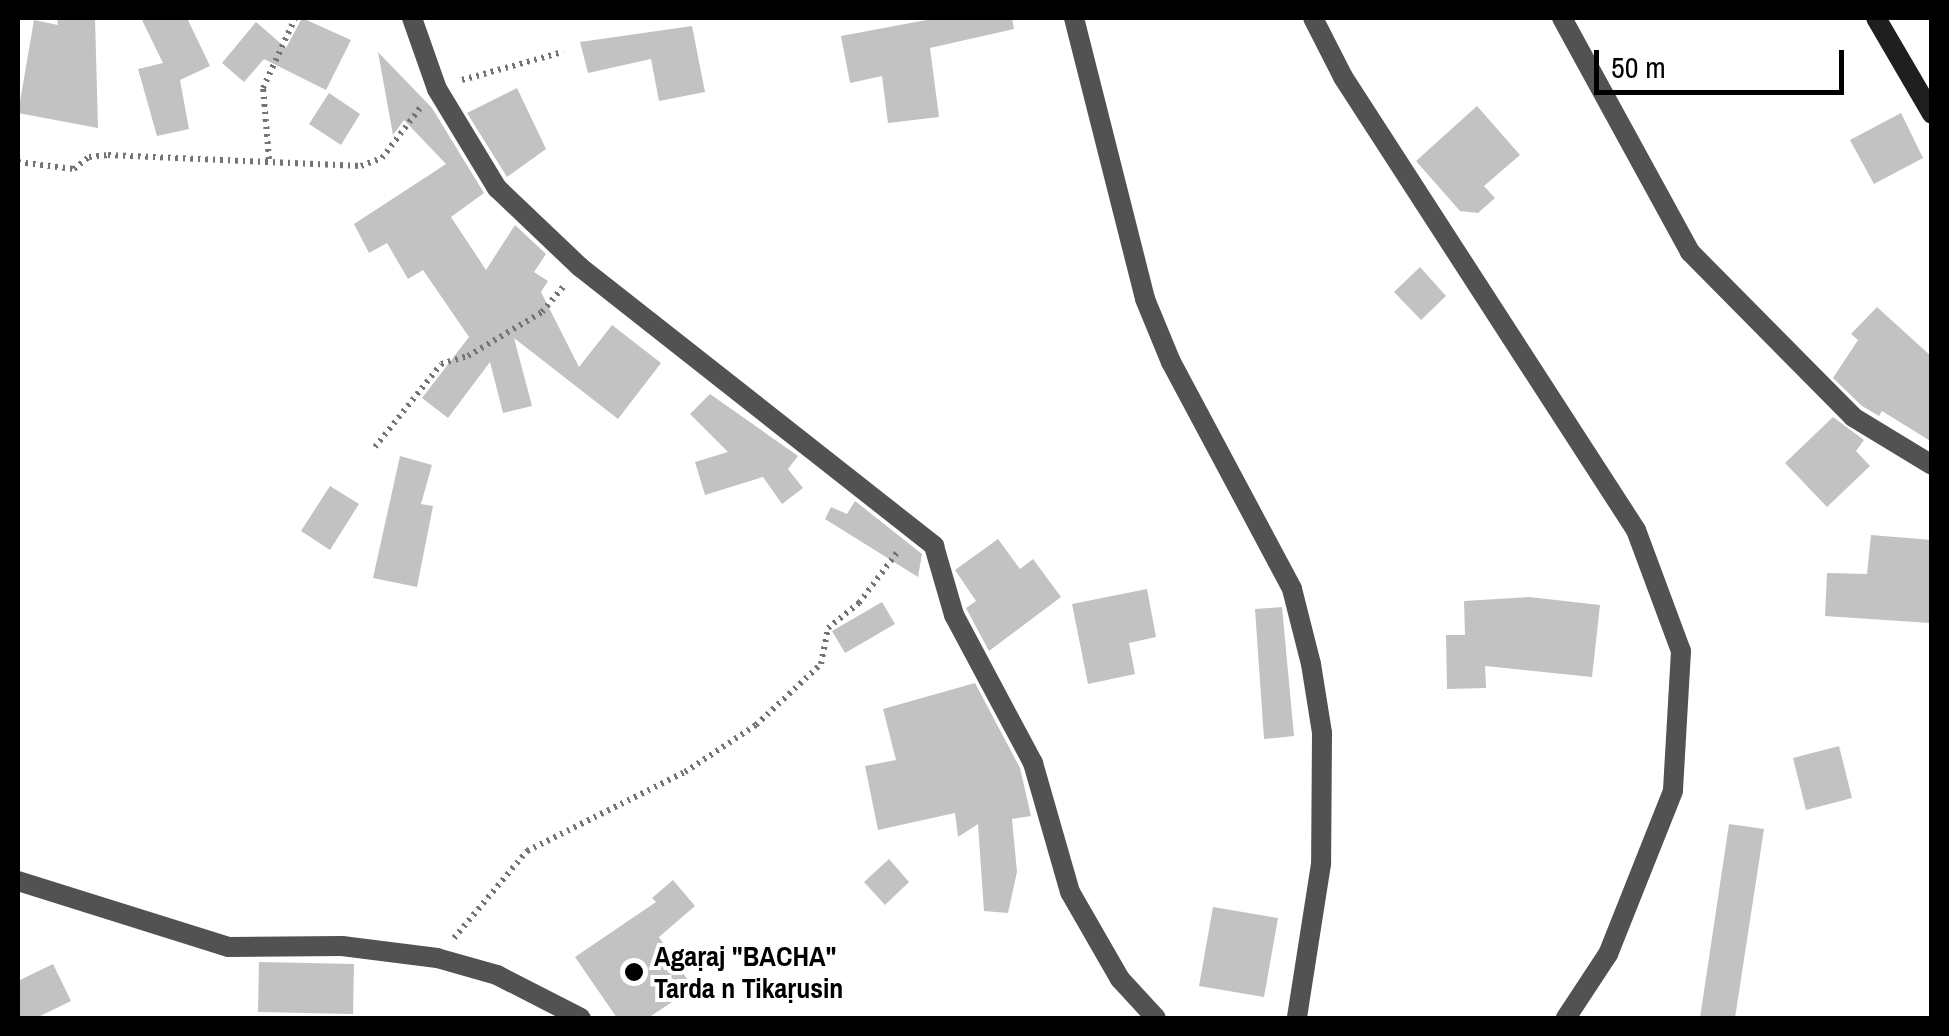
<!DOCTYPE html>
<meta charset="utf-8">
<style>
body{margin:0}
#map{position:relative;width:1949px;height:1036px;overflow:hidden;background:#fff;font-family:"Archivo Narrow",sans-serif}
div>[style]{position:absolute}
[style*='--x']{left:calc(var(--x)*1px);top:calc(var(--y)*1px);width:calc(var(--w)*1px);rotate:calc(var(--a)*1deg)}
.building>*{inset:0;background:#c2c2c2}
.path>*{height:6px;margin-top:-3px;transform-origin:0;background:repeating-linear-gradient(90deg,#747474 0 2.5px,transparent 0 7.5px)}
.street>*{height:20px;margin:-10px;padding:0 10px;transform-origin:10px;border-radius:10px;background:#525252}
.secondary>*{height:20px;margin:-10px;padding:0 10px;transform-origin:10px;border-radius:10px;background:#1f1f1f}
.dots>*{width:28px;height:28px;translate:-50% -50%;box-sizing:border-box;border:5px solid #fff;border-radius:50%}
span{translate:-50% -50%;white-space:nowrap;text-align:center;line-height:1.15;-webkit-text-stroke:8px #fff;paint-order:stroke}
.poi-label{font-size:28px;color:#000;font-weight:700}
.left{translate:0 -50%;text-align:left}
.frame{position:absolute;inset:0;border:20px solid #000;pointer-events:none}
.scale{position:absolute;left:1594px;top:50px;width:250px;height:45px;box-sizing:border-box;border:5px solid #000;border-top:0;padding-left:12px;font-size:30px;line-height:35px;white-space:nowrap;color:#000;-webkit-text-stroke:8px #fff;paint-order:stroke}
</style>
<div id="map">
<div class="building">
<div style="clip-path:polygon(57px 18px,95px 18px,98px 128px,18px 113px,34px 20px,58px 25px)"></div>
<div style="clip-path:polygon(141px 18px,187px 18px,210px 66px,180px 80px,189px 129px,157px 136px,138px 69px,163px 63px)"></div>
<div style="clip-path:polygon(302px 18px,351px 40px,326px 90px,264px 59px,244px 82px,222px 63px,256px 22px,286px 48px)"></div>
<div style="clip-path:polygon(937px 18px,1012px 18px,1014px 29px,930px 48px,939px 117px,888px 123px,882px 76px,850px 83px,841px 36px)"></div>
<div style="clip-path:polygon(692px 26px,705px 92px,659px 101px,651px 59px,588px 73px,580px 42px)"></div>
<div style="clip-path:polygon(378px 52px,432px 108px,484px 193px,451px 217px,486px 270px,515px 225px,546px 254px,534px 272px,548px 281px,541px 292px,579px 367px,612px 325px,661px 363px,618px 419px,514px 338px,532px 406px,503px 413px,490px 362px,448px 418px,422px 398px,469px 337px,423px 270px,408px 279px,387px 243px,369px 253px,354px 224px,446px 164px,404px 120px,393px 135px)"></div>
<div style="clip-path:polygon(517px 88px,546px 149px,507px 177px,467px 113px)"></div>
<div style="clip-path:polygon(329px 93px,360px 114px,341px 145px,309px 124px)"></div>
<div style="clip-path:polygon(1477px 106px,1520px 155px,1484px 186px,1495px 198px,1478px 213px,1460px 211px,1416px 161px)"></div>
<div style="clip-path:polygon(1901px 113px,1923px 158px,1874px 184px,1850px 140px)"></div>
<div style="clip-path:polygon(1420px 267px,1446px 296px,1421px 320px,1394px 292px)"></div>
<div style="clip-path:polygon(1877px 307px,1932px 357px,1932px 442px,1882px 411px,1879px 416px,1862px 406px,1833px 378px,1858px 340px,1851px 334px)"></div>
<div style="clip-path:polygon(710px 394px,798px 456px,788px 469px,803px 488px,782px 504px,763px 477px,705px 495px,695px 462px,728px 452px,690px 414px)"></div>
<div style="clip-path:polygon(1833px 417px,1864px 440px,1856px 451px,1870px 466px,1827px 507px,1785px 463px)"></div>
<div style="clip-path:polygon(400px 456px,432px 465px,421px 504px,433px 506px,417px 587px,373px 578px)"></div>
<div style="clip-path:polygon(330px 486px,359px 504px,330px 550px,301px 531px)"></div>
<div style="clip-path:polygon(855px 501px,922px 554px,918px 577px,825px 519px,831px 507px,847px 514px)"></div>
<div style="clip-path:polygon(1871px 535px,1932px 540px,1930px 623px,1825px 616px,1827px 573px,1867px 574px)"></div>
<div style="clip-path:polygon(998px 539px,1020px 569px,1033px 559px,1061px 597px,989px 651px,966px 608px,976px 601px,955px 570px)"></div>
<div style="clip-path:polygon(1147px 589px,1156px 637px,1129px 643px,1135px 674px,1088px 684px,1072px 604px)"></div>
<div style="clip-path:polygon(1529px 597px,1600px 605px,1592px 677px,1485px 666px,1486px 688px,1447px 689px,1446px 635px,1465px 635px,1464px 601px)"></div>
<div style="clip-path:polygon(882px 602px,895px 624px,845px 653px,832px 631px)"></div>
<div style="clip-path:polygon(1282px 607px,1294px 736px,1264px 739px,1255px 609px)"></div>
<div style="clip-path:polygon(975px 683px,1020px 768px,1031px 816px,1012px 819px,1017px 872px,1008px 913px,984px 911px,978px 824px,958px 837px,955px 813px,878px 830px,865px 766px,896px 760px,883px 709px)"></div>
<div style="clip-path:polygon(1839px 746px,1852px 798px,1806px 810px,1793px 758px)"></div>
<div style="clip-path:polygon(1729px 824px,1764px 829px,1735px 1018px,1700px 1018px)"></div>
<div style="clip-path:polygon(889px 859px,909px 882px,885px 905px,864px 882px)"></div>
<div style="clip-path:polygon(673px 880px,695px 906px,659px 937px,693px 988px,648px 1018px,617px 1018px,575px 957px,656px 902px,652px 898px)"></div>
<div style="clip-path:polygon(1213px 907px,1278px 918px,1264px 997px,1199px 986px)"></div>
<div style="clip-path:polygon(259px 962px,354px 964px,353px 1014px,258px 1012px)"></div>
<div style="clip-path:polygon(53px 964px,71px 1001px,36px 1018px,18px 1018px,18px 981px)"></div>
</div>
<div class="path">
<div style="--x:462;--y:80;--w:105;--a:-15.5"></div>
<div style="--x:269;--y:159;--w:71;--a:-94.8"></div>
<div style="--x:263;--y:88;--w:77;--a:-65.4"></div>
<div style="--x:18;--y:162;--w:56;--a:7.1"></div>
<div style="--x:74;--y:169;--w:19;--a:-39"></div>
<div style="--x:89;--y:157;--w:19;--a:-6"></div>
<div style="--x:108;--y:155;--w:253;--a:2.5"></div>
<div style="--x:361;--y:166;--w:22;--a:-21"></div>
<div style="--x:382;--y:158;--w:63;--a:-52.8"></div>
<div style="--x:375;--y:447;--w:106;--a:-51.5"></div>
<div style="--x:441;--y:364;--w:28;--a:-17"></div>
<div style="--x:468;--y:356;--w:86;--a:-30.7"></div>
<div style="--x:542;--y:312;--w:33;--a:-50"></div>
<div style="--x:454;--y:938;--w:114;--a:-50"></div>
<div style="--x:527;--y:851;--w:177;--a:-26.6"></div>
<div style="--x:685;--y:772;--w:85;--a:-33.5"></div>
<div style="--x:756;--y:725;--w:89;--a:-43.2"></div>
<div style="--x:821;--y:664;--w:37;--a:-79"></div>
<div style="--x:828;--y:628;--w:40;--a:-39"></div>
<div style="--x:859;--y:603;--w:66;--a:-53"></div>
</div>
<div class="street">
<div style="--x:412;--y:18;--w:75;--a:70.6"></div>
<div style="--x:437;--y:89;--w:116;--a:58.8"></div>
<div style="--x:497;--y:188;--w:115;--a:43.6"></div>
<div style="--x:580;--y:267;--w:451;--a:38.2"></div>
<div style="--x:934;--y:546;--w:72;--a:73.8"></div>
<div style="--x:954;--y:615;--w:168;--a:61.9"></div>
<div style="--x:1033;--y:763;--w:134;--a:74"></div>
<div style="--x:1070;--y:892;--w:100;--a:60.1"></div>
<div style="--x:1120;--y:979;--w:53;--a:47.3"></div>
<div style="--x:1074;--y:18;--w:290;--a:75.8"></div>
<div style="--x:1145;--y:299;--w:68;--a:67.6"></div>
<div style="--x:1171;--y:362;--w:257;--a:61.9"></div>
<div style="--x:1292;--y:589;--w:77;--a:75.8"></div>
<div style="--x:1311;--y:664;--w:70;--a:80.9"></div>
<div style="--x:1322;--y:733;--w:131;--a:90.4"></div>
<div style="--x:1321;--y:864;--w:156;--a:98.9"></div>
<div style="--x:1313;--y:18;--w:66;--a:63"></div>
<div style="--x:1343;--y:77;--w:539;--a:57.11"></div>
<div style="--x:1636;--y:530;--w:129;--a:69.6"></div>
<div style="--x:1681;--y:651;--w:140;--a:93.3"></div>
<div style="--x:1673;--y:791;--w:175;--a:111.7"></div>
<div style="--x:1608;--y:954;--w:77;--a:123.3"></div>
<div style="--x:1562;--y:18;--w:267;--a:61.3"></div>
<div style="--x:1690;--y:252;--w:232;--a:45.3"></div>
<div style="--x:1853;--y:417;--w:92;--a:31.3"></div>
<div style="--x:18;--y:881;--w:221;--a:17.4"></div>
<div style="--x:229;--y:947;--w:113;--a:-0.5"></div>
<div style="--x:342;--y:946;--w:96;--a:7.2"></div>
<div style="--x:437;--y:958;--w:62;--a:15.8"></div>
<div style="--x:497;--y:975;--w:94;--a:27.1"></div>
</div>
<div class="secondary">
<div style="--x:1876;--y:18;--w:111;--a:59.7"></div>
</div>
<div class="dots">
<div style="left:634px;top:972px;background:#000"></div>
</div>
<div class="poi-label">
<span class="left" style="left:654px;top:972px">Agaṛaj "BACHA"<br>Tarda n Tikaṛusin</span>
</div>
<div class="frame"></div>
<div class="scale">50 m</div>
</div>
